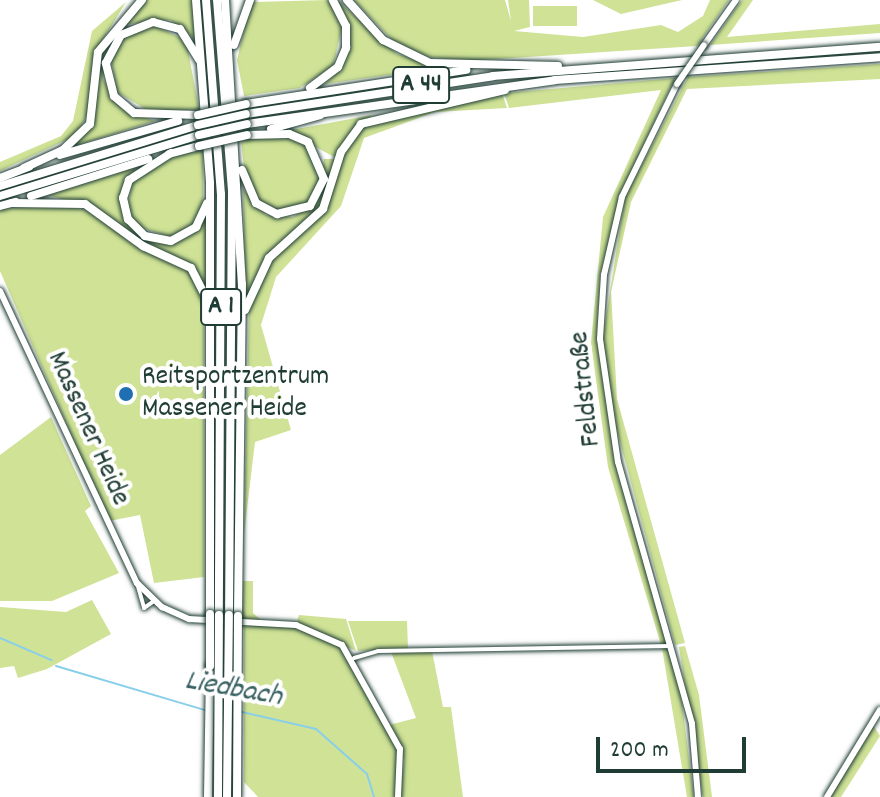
<!DOCTYPE html>
<meta charset="utf-8">
<style>
body{margin:0}
#map{position:relative;width:880px;height:797px;overflow:hidden;background:#fff;font-family:Dekko,sans-serif}
div>[style]{position:absolute}
[style*='--x']{left:calc(var(--x)*1px);top:calc(var(--y)*1px);width:calc(var(--w)*1px);rotate:calc(var(--a)*1deg)}
.green>*{inset:0;background:#cfe296}
.stream>*{height:2px;margin:-1px;padding:0 1px;transform-origin:1px;border-radius:1px;background:#89cfea}
.roads{filter:drop-shadow(0 0 2px #1f3d34) drop-shadow(0 0 2px #1f3d34)}
.street>*{height:4px;margin:-2px;padding:0 2px;transform-origin:2px;border-radius:2px;background:#fff}
.secondary>*{height:6px;margin:-3px;padding:0 3px;transform-origin:3px;border-radius:3px;background:#fff}
.highway>*{height:8px;margin:-4px;padding:0 4px;transform-origin:4px;border-radius:4px;background:#fff}
.bridges{filter:drop-shadow(0 0 2px #1f3d34) drop-shadow(0 0 2px #1f3d34)}
.secondary-bridge>*{height:6px;margin:-3px;padding:0 3px;transform-origin:3px;border-radius:3px;background:#fff}
.highway-bridge>*{height:8px;margin:-4px;padding:0 4px;transform-origin:4px;border-radius:4px;background:#fff}
.dots>*{width:22px;height:22px;translate:-50% -50%;box-sizing:border-box;border:4px solid #fff;border-radius:50%}
span{translate:-50% -50%;white-space:nowrap;text-align:center;line-height:1.15;-webkit-text-stroke:8px #fff;paint-order:stroke}
.shield-label span{padding:2px 6px;background:#fff;border:2px solid;border-radius:6px;-webkit-text-stroke-width:0}
.shield-label{font-size:26px;color:#1f3d34;font-weight:700}
.poi-label{font-size:28px;color:#1f3d34}
.left{translate:0 -50%;text-align:left}
.street-label{font-size:28px;color:#1f3d34}
.water-label{font-size:30px;color:#3a6262;font-style:italic}
.scale{position:absolute;left:596px;top:737px;width:150px;height:36px;box-sizing:border-box;border:4px solid #1f3d34;border-top:0;padding-left:10px;font-size:24px;line-height:28px;white-space:nowrap;color:#1f3d34;-webkit-text-stroke:6px #fff;paint-order:stroke}
</style>
<div id="map">
<div class="green">
<div style="clip-path:polygon(145px 0,192px 0,197px 41px,170px 20px,128px 24px,107px 48px,103px 79px,122px 109px,155px 121px,74px 146px,94px 121px,103px 46px)"></div>
<div style="clip-path:polygon(328px 0,342px 28px,333px 66px,300px 88px,244px 96px,237px 60px,251px 2px)"></div>
<div style="clip-path:polygon(337px 0,397px 54px,445px 67px,325px 84px,342px 66px,350px 30px)"></div>
<div style="clip-path:polygon(354px 0,505px 0,511px 21px,508px 0,529px 0,530px 27px,514px 31px,583px 37px,661px 25px,678px 32px,703px 16px,710px 0,729px 0,697px 46px,465px 61px,428px 57px,394px 42px)"></div>
<div style="clip-path:polygon(593px 0,682px 0,621px 14px)"></div>
<div style="clip-path:polygon(742px 0,753px 0,727px 37px,880px 24px,880px 33px,710px 45px)"></div>
<div style="clip-path:polygon(126px 2px,94px 54px,91px 107px,77px 135px,0 171px,0 162px,61px 136px,73px 121px,92px 31px)"></div>
<div style="clip-path:polygon(533px 6px,577px 6px,577px 26px,533px 26px)"></div>
<div style="clip-path:polygon(152px 25px,186px 40px,199px 109px,152px 113px,117px 92px,111px 58px,128px 34px)"></div>
<div style="clip-path:polygon(880px 64px,880px 79px,687px 89px,631px 202px,611px 292px,617px 399px,685px 643px,675px 645px,609px 401px,603px 336px,625px 197px,688px 77px)"></div>
<div style="clip-path:polygon(675px 78px,620px 194px,600px 275px,597px 341px,615px 463px,667px 645px,661px 645px,608px 467px,591px 343px,603px 217px,661px 90px,509px 108px,504px 93px)"></div>
<div style="clip-path:polygon(502px 93px,507px 108px,435px 112px,364px 138px,341px 206px,276px 277px,261px 325px,291px 430px,255px 442px,244px 534px,249px 306px,271px 259px,325px 210px,343px 152px,362px 126px)"></div>
<div style="clip-path:polygon(372px 115px,348px 134px,336px 158px,286px 131px)"></div>
<div style="clip-path:polygon(277px 135px,306px 143px,322px 179px,309px 204px,286px 213px,263px 207px,245px 176px,241px 141px)"></div>
<div style="clip-path:polygon(203px 150px,203px 209px,192px 226px,171px 237px,138px 227px,128px 208px,132px 180px,169px 157px)"></div>
<div style="clip-path:polygon(324px 159px,338px 159px,322px 207px,267px 257px,246px 298px,243px 189px,266px 215px,293px 217px,319px 200px)"></div>
<div style="clip-path:polygon(136px 167px,123px 210px,145px 238px,187px 237px,208px 208px,208px 289px,193px 267px,132px 237px,102px 211px,48px 195px)"></div>
<div style="clip-path:polygon(32px 203px,90px 210px,134px 245px,191px 273px,204px 298px,204px 577px,154px 583px,140px 515px,109px 521px,0 271px,0 210px)"></div>
<div style="clip-path:polygon(51px 417px,91px 506px,85px 511px,119px 573px,52px 601px,0 601px,0 455px)"></div>
<div style="clip-path:polygon(243px 581px,253px 581px,253px 613px,262px 621px,243px 621px)"></div>
<div style="clip-path:polygon(92px 600px,111px 634px,47px 669px,18px 678px,14px 666px,0 668px,0 607px,66px 612px)"></div>
<div style="clip-path:polygon(299px 615px,346px 619px,356px 651px,296px 623px)"></div>
<div style="clip-path:polygon(348px 621px,407px 621px,408px 649px,358px 651px)"></div>
<div style="clip-path:polygon(244px 625px,296px 627px,340px 646px,398px 750px,396px 797px,258px 797px,244px 782px)"></div>
<div style="clip-path:polygon(685px 646px,699px 695px,712px 797px,703px 797px,679px 647px)"></div>
<div style="clip-path:polygon(662px 648px,669px 648px,680px 688px,694px 797px,687px 797px)"></div>
<div style="clip-path:polygon(432px 651px,443px 707px,451px 707px,463px 797px,400px 797px,404px 760px,389px 725px,416px 718px,391px 652px)"></div>
<div style="clip-path:polygon(872px 723px,880px 736px,841px 797px,831px 797px)"></div>
</div>
<div class="stream">
<div style="--x:0;--y:638;--w:56;--a:23.3"></div>
<div style="--x:56;--y:666;--w:159;--a:16.5"></div>
<div style="--x:242;--y:712;--w:76;--a:12.9"></div>
<div style="--x:316;--y:729;--w:68;--a:41.4"></div>
<div style="--x:367;--y:774;--w:24;--a:73"></div>
</div>
<div class="roads">
<div class="street">
<div style="--x:137;--y:583;--w:26;--a:74"></div>
<div style="--x:144;--y:608;--w:12;--a:-35"></div>
<div style="--x:354;--y:658;--w:25;--a:-16"></div>
<div style="--x:378;--y:651;--w:293;--a:-1"></div>
</div>
<div class="secondary">
<div style="--x:704;--y:45;--w:55;--a:-54.6"></div>
<div style="--x:677;--y:84;--w:126;--a:116"></div>
<div style="--x:622;--y:197;--w:80;--a:103"></div>
<div style="--x:604;--y:275;--w:64;--a:93.6"></div>
<div style="--x:600;--y:339;--w:124;--a:81.7"></div>
<div style="--x:618;--y:462;--w:272;--a:74.2"></div>
<div style="--x:692;--y:724;--w:73;--a:85.3"></div>
<div style="--x:0;--y:291;--w:323;--a:64.9"></div>
<div style="--x:137;--y:583;--w:35;--a:44"></div>
<div style="--x:162;--y:607;--w:30;--a:24"></div>
<div style="--x:189;--y:619;--w:107;--a:3.2"></div>
<div style="--x:296;--y:625;--w:50;--a:23.5"></div>
<div style="--x:342;--y:645;--w:119;--a:60.9"></div>
<div style="--x:400;--y:749;--w:48;--a:92.4"></div>
<div style="--x:827;--y:797;--w:102;--a:-58.7"></div>
</div>
<div class="highway">
<div style="--x:196;--y:0;--w:184;--a:85.6"></div>
<div style="--x:210;--y:183;--w:431;--a:90"></div>
<div style="--x:206;--y:0;--w:195;--a:85.6"></div>
<div style="--x:221;--y:194;--w:421;--a:90.3"></div>
<div style="--x:217;--y:0;--w:193;--a:85.5"></div>
<div style="--x:232;--y:192;--w:423;--a:90.4"></div>
<div style="--x:225;--y:0;--w:285;--a:86.6"></div>
<div style="--x:242;--y:284;--w:332;--a:90.7"></div>
<div style="--x:347;--y:0;--w:54;--a:48"></div>
<div style="--x:383;--y:40;--w:52;--a:26.1"></div>
<div style="--x:430;--y:63;--w:128;--a:1.3"></div>
<div style="--x:234;--y:45;--w:48;--a:-70.4"></div>
<div style="--x:310;--y:88;--w:35;--a:-37"></div>
<div style="--x:338;--y:67;--w:21;--a:-67"></div>
<div style="--x:346;--y:48;--w:22;--a:-90"></div>
<div style="--x:346;--y:26;--w:29;--a:-117"></div>
<div style="--x:246;--y:104;--w:223;--a:-8.8"></div>
<div style="--x:246;--y:114;--w:250;--a:-8.7"></div>
<div style="--x:493;--y:76;--w:388;--a:-4.3"></div>
<div style="--x:198;--y:115;--w:64;--a:-178.2"></div>
<div style="--x:134;--y:113;--w:26;--a:-140"></div>
<div style="--x:114;--y:96;--w:34;--a:-104"></div>
<div style="--x:106;--y:63;--w:32;--a:-62"></div>
<div style="--x:121;--y:35;--w:35;--a:-22"></div>
<div style="--x:153;--y:22;--w:28;--a:15"></div>
<div style="--x:180;--y:29;--w:36;--a:58"></div>
<div style="--x:247;--y:124;--w:311;--a:-8.1"></div>
<div style="--x:555;--y:80;--w:326;--a:-4"></div>
<div style="--x:271;--y:129;--w:51;--a:-15.9"></div>
<div style="--x:171;--y:153;--w:50;--a:147.3"></div>
<div style="--x:129;--y:180;--w:19;--a:108"></div>
<div style="--x:123;--y:198;--w:22;--a:77"></div>
<div style="--x:128;--y:219;--w:24;--a:45"></div>
<div style="--x:145;--y:236;--w:26;--a:11"></div>
<div style="--x:171;--y:241;--w:29;--a:-29"></div>
<div style="--x:196;--y:227;--w:26;--a:-65"></div>
<div style="--x:169;--y:154;--w:31;--a:-15"></div>
<div style="--x:60;--y:155;--w:123;--a:-16.1"></div>
<div style="--x:24;--y:168;--w:43;--a:-24.8"></div>
<div style="--x:63;--y:150;--w:37;--a:-44"></div>
<div style="--x:90;--y:124;--w:72;--a:-83.7"></div>
<div style="--x:98;--y:52;--w:68;--a:-49.8"></div>
<div style="--x:242;--y:170;--w:36;--a:67"></div>
<div style="--x:256;--y:203;--w:24;--a:28"></div>
<div style="--x:277;--y:214;--w:34;--a:-14"></div>
<div style="--x:310;--y:206;--w:30;--a:-63"></div>
<div style="--x:324;--y:179;--w:40;--a:-113.4"></div>
<div style="--x:308;--y:142;--w:21;--a:-157"></div>
<div style="--x:289;--y:134;--w:42;--a:178.6"></div>
<div style="--x:0;--y:178;--w:31;--a:-21"></div>
<div style="--x:0;--y:186;--w:207;--a:-17.1"></div>
<div style="--x:0;--y:196;--w:208;--a:-17"></div>
<div style="--x:31;--y:196;--w:123;--a:-17.5"></div>
<div style="--x:12;--y:203;--w:73;--a:0.8"></div>
<div style="--x:85;--y:204;--w:72;--a:35.9"></div>
<div style="--x:143;--y:246;--w:53;--a:24.6"></div>
<div style="--x:191;--y:268;--w:36;--a:63"></div>
<div style="--x:0;--y:206;--w:16;--a:-15"></div>
<div style="--x:245;--y:310;--w:57;--a:-65.2"></div>
<div style="--x:269;--y:258;--w:73;--a:-42.2"></div>
<div style="--x:323;--y:209;--w:60;--a:-72.5"></div>
<div style="--x:341;--y:152;--w:34;--a:-54"></div>
<div style="--x:361;--y:124;--w:148;--a:-13.3"></div>
<div style="--x:208;--y:797;--w:131;--a:-89.1"></div>
</div>
</div>
<div class="bridges">
<div class="secondary-bridge">
<div style="--x:677;--y:84;--w:47;--a:-55.3"></div>
</div>
<div class="highway-bridge">
<div style="--x:198;--y:115;--w:49;--a:-12.9"></div>
<div style="--x:198;--y:125;--w:49;--a:-12.9"></div>
<div style="--x:199;--y:135;--w:49;--a:-12.9"></div>
<div style="--x:199;--y:146;--w:49;--a:-12.9"></div>
<div style="--x:210;--y:666;--w:52;--a:-90"></div>
<div style="--x:218;--y:797;--w:182;--a:-89.7"></div>
<div style="--x:227;--y:797;--w:182;--a:-89.4"></div>
<div style="--x:237;--y:797;--w:181;--a:-89.7"></div>
</div>
</div>
<div class="dots">
<div style="left:126px;top:394px;background:#1f6fb2"></div>
</div>
<div class="shield-label">
<span style="left:421px;top:85px">A 44</span>
<span style="left:221px;top:307px">A 1</span>
</div>
<div class="poi-label">
<span class="left" style="left:142px;top:394px">Reitsportzentrum<br>Massener Heide</span>
</div>
<div class="street-label">
<span style="left:587px;top:389px;rotate:-96deg">Feldstraße</span>
<span style="left:87px;top:429px;rotate:66deg">Massener Heide</span>
</div>
<div class="water-label">
<span style="left:233px;top:691px;rotate:10deg">Liedbach</span>
</div>
<div class="scale">200 m</div>
</div>
